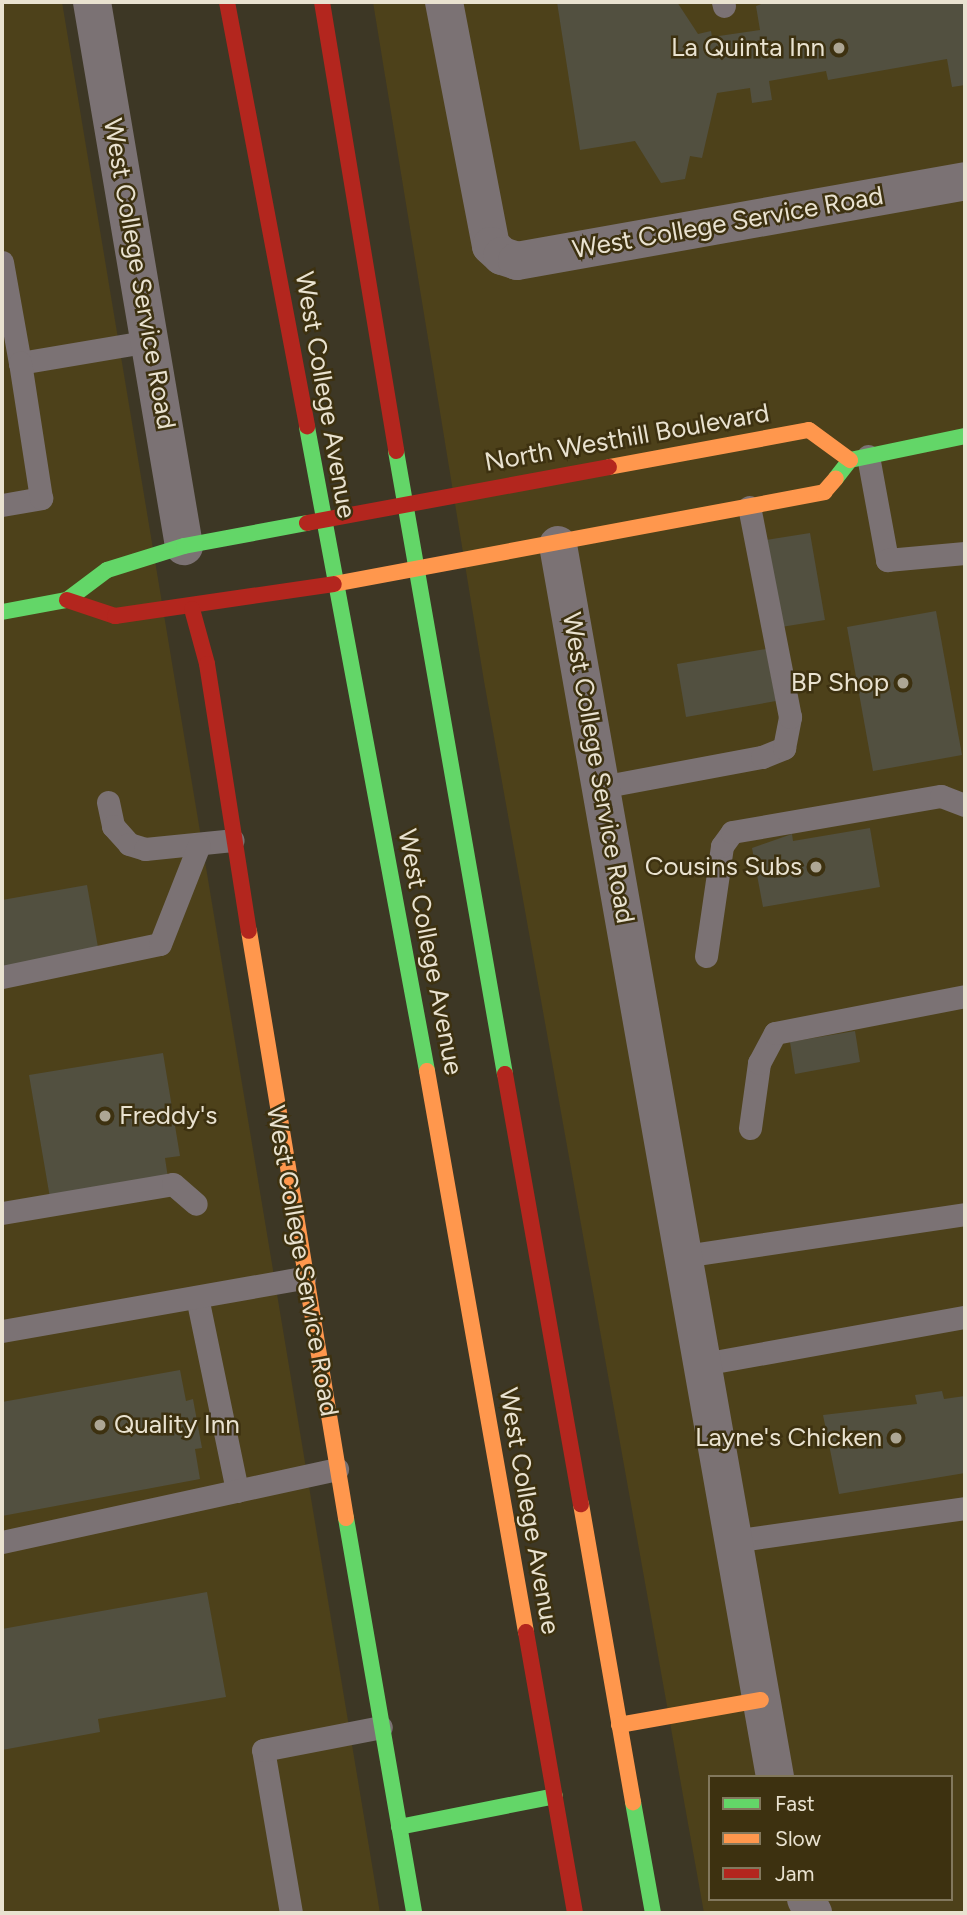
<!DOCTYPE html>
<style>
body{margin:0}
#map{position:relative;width:967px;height:1915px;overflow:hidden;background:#3d3725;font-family:Figtree,sans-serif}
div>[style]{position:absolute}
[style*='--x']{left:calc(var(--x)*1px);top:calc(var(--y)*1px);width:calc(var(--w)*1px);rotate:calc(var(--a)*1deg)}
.built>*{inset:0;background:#4d411a}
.building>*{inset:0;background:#525040}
.lane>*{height:23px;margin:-11.5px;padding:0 11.5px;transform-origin:11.5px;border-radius:11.5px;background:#7b7274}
.street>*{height:38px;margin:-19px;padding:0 19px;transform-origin:19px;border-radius:19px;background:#7b7274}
.fast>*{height:16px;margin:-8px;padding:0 8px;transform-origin:8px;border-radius:8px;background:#63d668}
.slow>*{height:16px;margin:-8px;padding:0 8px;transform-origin:8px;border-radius:8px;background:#ff974d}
.jam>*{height:16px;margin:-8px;padding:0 8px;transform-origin:8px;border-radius:8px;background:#b3261e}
.dots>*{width:19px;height:19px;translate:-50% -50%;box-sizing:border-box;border:4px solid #3d3110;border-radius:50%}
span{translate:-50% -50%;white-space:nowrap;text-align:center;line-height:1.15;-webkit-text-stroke:5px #3d3110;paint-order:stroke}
.poi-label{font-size:26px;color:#e9e2d0}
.right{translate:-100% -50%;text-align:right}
.left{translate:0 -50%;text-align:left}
.street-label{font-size:26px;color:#e9e2d0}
.frame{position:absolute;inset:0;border:4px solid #e9e2d0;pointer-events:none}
.legend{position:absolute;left:708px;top:1775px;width:245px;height:126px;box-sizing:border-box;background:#3d3110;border:2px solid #82785d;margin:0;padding:9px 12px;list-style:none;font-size:21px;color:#e9e2d0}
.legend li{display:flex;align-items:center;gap:14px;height:35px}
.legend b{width:35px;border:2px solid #82785d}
</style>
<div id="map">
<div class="built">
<div style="clip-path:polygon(2px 2px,62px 2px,380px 1913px,2px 1913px)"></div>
<div style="clip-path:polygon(evenodd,373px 2px,965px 2px,965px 1913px,704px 1913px,484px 681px,373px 2px,710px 1777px,951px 1777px,951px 1899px,710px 1899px,710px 1777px)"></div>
</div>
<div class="building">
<div style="clip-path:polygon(557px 2px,677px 2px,698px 34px,711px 31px,712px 37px,760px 30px,756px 6px,767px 2px,965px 2px,965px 85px,952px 87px,947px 59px,828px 80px,826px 71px,769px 81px,772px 100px,752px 103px,750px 88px,717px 93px,702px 158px,690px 156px,685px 179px,661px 183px,635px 141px,580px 150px)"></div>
<div style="clip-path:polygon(810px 533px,825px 620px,781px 627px,766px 540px)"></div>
<div style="clip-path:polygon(936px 611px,962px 755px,873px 771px,847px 627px)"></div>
<div style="clip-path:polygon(766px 649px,776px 701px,686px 717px,677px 664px)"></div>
<div style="clip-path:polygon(870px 828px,880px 887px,763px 907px,752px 848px,792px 834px,793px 841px)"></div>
<div style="clip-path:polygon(87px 885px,99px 953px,2px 970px,2px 900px)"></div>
<div style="clip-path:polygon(855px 1031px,860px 1062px,795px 1074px,790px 1042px)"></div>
<div style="clip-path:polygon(163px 1053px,180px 1156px,165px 1158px,168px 1178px,50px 1198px,29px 1075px)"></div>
<div style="clip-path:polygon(180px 1370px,186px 1401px,193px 1399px,202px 1448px,195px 1449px,200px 1479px,2px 1516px,2px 1402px)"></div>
<div style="clip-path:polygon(942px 1391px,944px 1399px,965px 1396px,965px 1473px,839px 1494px,823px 1415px,917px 1404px,915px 1395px)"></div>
<div style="clip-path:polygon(207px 1592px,226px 1697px,98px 1719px,100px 1732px,2px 1750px,2px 1629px)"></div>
</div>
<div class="lane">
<div style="--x:723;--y:2;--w:4;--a:76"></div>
<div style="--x:2;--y:262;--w:103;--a:79.9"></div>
<div style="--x:20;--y:363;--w:132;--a:-9.6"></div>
<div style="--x:868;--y:456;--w:106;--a:79.6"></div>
<div style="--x:887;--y:560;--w:78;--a:-5.1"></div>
<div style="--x:2;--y:505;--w:40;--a:-10"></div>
<div style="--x:41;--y:498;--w:137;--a:-98.8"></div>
<div style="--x:601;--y:787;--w:164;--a:-10.6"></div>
<div style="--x:762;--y:757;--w:24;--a:-22"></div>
<div style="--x:784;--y:748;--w:32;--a:-79"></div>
<div style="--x:790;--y:717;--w:214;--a:-101"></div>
<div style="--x:108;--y:802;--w:25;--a:78"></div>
<div style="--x:113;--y:826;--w:24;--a:48"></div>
<div style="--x:129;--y:844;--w:17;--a:17"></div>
<div style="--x:145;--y:849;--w:88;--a:-5.8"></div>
<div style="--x:706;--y:956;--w:111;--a:-81.7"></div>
<div style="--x:722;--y:846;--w:17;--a:-54"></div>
<div style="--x:732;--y:832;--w:212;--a:-9.8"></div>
<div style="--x:941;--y:796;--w:26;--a:21"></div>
<div style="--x:2;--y:977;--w:161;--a:-11.8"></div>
<div style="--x:160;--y:944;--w:106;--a:-68.5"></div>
<div style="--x:750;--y:1128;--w:66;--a:-82.1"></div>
<div style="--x:759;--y:1063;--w:34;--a:-62"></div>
<div style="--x:775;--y:1033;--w:194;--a:-11"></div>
<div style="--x:2;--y:1213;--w:173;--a:-9.6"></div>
<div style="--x:173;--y:1184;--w:30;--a:41"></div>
<div style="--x:684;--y:1256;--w:284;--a:-8.5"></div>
<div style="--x:197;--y:1297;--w:198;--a:78.3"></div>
<div style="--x:2;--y:1331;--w:307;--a:-10"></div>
<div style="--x:703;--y:1364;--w:266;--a:-10.2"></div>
<div style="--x:733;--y:1541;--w:234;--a:-8.1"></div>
<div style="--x:2;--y:1542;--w:343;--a:-12.3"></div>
<div style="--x:291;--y:1913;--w:165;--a:-99.7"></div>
<div style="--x:263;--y:1750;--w:120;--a:-11"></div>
</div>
<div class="street">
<div style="--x:92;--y:2;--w:552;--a:80.4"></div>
<div style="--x:444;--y:2;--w:248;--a:79.1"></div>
<div style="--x:491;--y:246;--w:15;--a:42"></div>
<div style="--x:502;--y:256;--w:16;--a:18"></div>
<div style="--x:517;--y:261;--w:455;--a:-10.1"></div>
<div style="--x:558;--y:545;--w:1251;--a:80.01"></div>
<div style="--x:806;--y:1899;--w:16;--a:63"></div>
</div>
<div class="fast">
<div style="--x:307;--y:427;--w:655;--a:79.44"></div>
<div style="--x:396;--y:451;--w:632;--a:80.08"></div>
<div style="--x:836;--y:478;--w:23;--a:-52"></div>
<div style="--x:850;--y:460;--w:117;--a:-11.8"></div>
<div style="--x:2;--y:612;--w:66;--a:-10.5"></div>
<div style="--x:67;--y:600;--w:50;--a:-36.9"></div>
<div style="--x:107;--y:570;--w:81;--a:-17.3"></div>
<div style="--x:184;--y:546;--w:125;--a:-10.6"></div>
<div style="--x:346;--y:1518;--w:401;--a:80.2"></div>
<div style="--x:633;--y:1802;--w:113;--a:79.8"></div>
<div style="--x:399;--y:1827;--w:159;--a:-11.2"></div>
</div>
<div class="slow">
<div style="--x:609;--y:467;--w:203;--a:-10.5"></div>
<div style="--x:809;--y:430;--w:51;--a:36.2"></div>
<div style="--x:334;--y:584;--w:499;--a:-10.6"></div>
<div style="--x:824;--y:492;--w:18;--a:-49"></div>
<div style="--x:249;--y:931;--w:595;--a:80.62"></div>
<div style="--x:427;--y:1071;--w:570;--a:79.99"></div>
<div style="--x:581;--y:1504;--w:303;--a:80.1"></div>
<div style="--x:619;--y:1725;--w:144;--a:-10"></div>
</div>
<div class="jam">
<div style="--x:227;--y:2;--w:432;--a:79.3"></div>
<div style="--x:322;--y:2;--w:455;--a:80.6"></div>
<div style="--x:307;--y:523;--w:307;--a:-10.5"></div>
<div style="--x:67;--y:600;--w:51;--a:18.4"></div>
<div style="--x:115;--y:616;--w:221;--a:-8.3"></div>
<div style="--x:192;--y:609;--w:57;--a:74.7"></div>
<div style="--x:207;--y:664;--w:270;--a:81.1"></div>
<div style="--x:505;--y:1074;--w:437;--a:80"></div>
<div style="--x:526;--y:1632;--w:285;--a:80.1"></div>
</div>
<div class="dots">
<div style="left:839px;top:48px;background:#ada694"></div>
<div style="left:903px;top:683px;background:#ada694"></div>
<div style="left:816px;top:867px;background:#ada694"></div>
<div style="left:105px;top:1116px;background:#ada694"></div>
<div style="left:100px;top:1425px;background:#ada694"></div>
<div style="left:896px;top:1438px;background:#ada694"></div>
</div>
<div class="poi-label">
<span class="right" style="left:825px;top:48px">La Quinta Inn</span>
<span class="right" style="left:889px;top:683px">BP Shop</span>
<span class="right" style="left:802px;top:867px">Cousins Subs</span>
<span class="left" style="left:119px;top:1116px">Freddy's</span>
<span class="left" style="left:114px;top:1425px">Quality Inn</span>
<span class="right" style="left:882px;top:1438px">Layne's Chicken</span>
</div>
<div class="street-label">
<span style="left:728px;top:223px;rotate:-10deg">West College Service Road</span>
<span style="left:139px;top:274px;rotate:80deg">West College Service Road</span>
<span style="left:325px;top:395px;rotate:80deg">West College Avenue</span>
<span style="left:627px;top:438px;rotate:-10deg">North Westhill Boulevard</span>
<span style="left:598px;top:768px;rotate:80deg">West College Service Road</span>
<span style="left:430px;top:952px;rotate:79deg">West College Avenue</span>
<span style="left:302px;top:1261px;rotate:80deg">West College Service Road</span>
<span style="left:529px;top:1511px;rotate:80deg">West College Avenue</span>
</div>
<div class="frame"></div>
<ul class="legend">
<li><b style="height:9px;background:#63d668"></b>Fast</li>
<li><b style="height:9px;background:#ff974d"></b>Slow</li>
<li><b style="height:9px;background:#b3261e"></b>Jam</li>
</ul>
</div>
